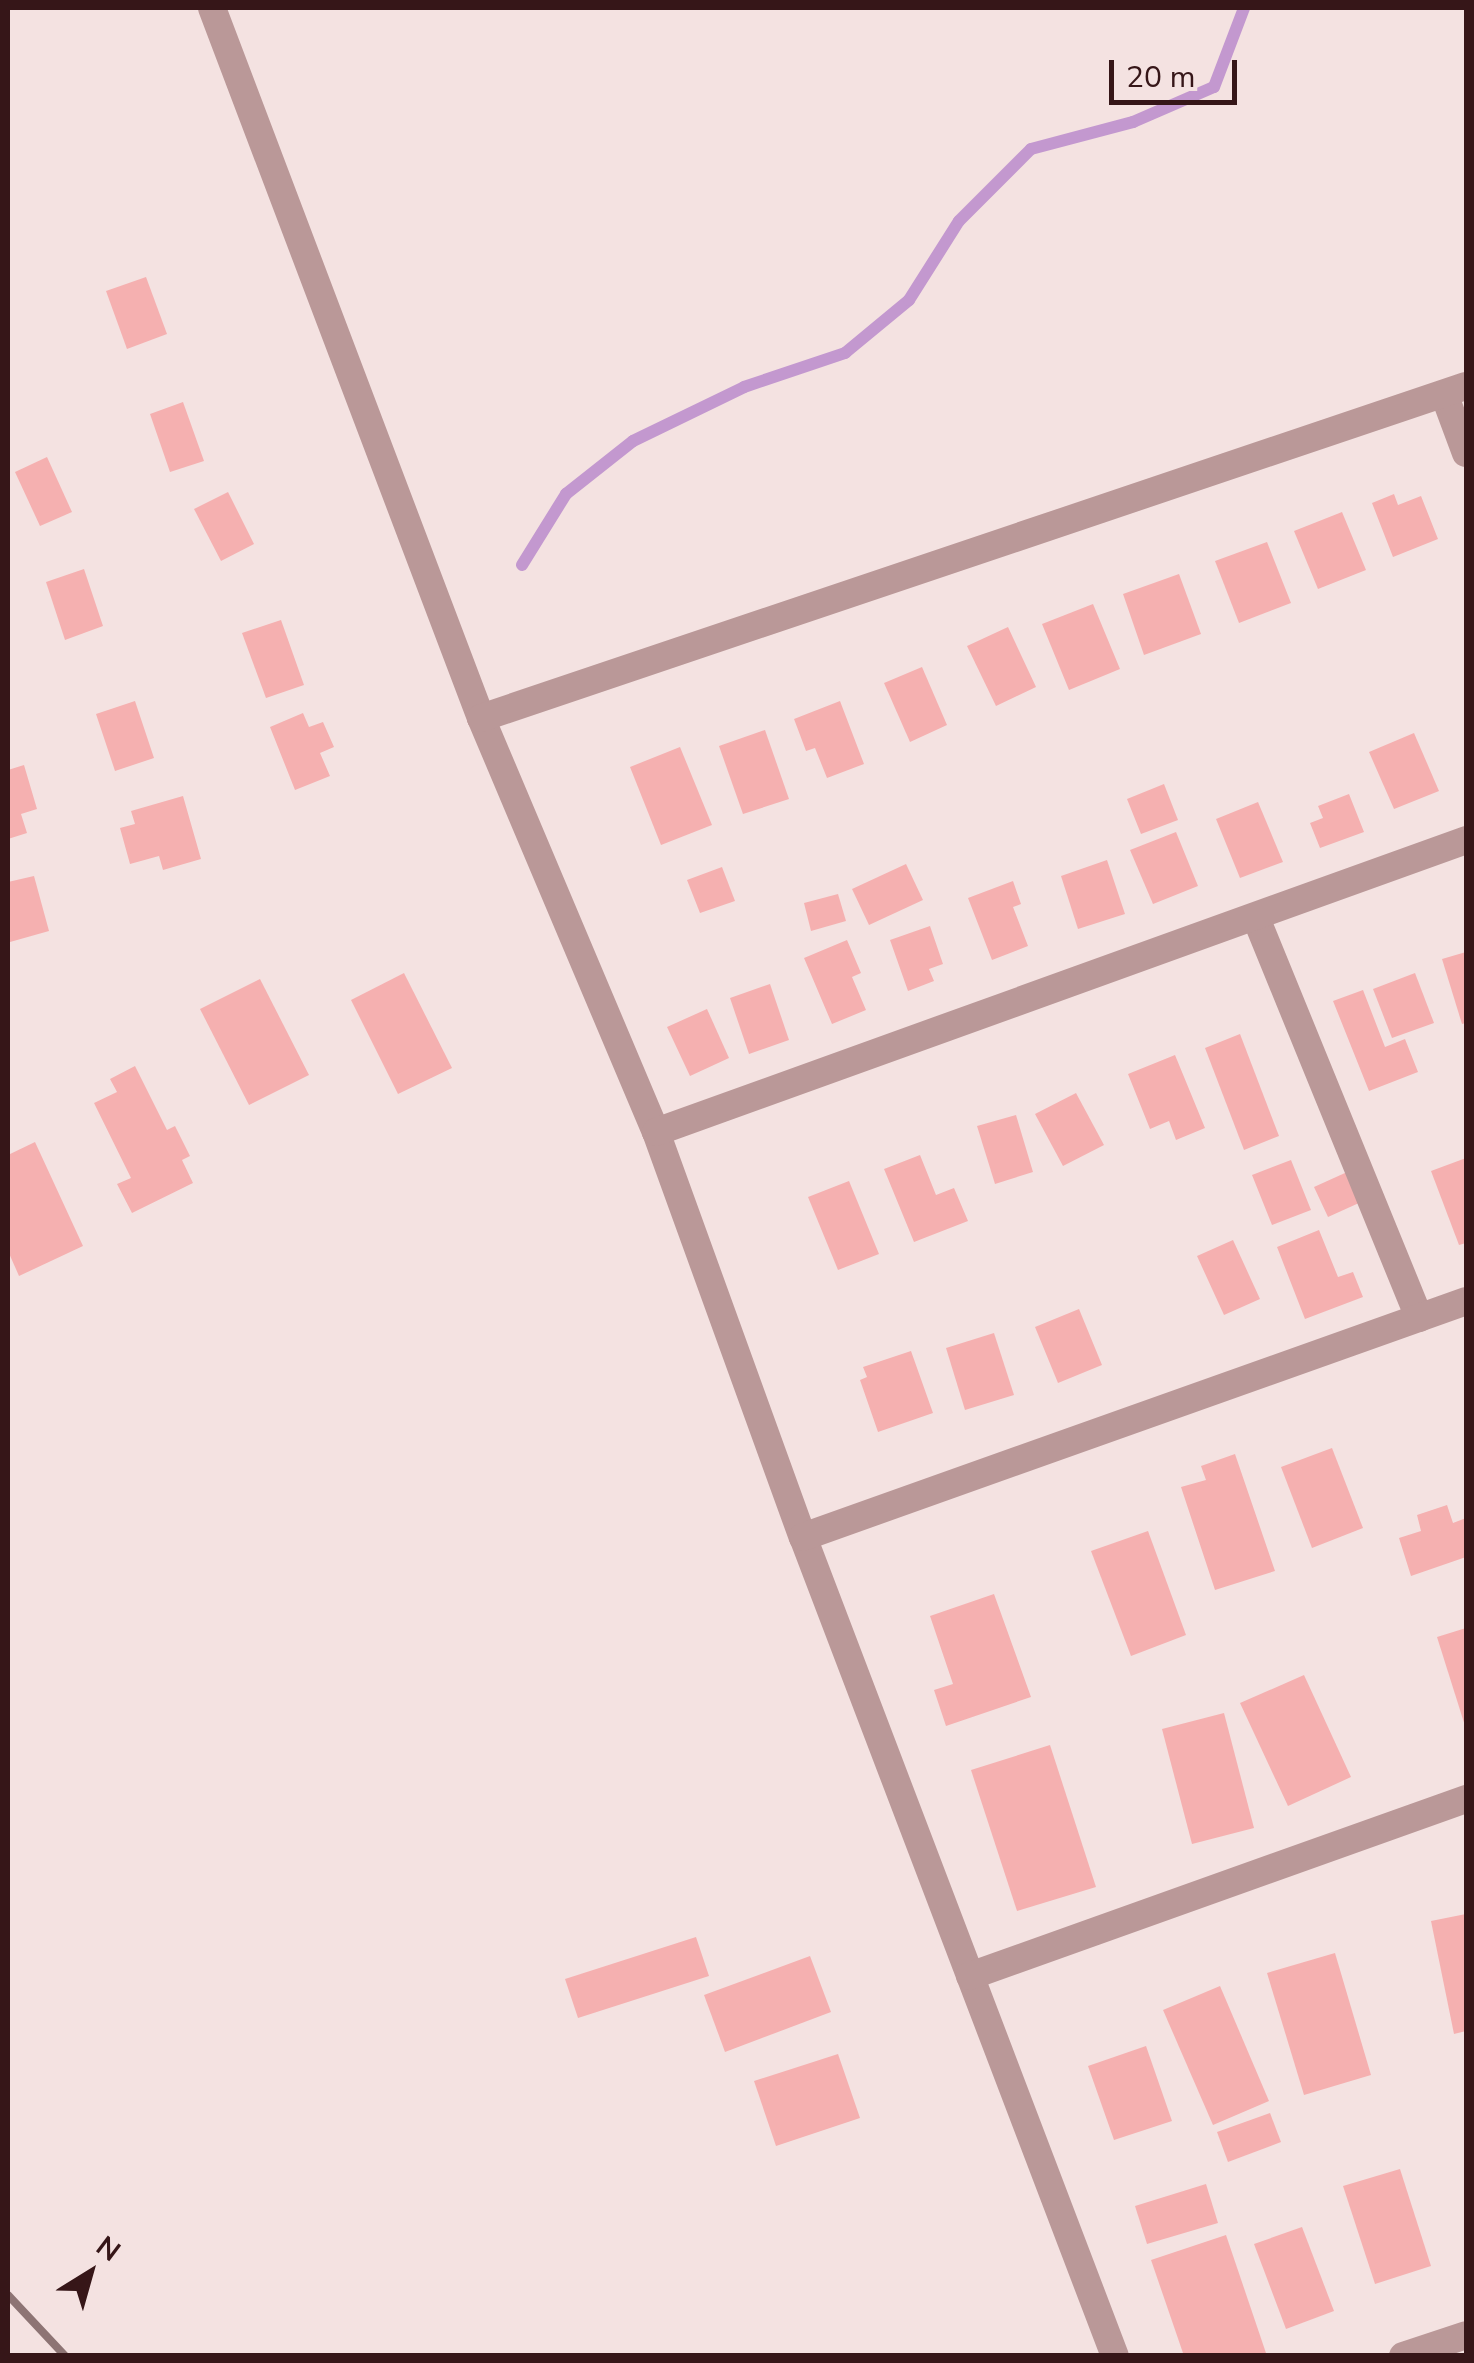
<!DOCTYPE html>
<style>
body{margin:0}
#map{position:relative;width:1474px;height:2363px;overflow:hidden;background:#f4e2e1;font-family:"Nunito Sans",sans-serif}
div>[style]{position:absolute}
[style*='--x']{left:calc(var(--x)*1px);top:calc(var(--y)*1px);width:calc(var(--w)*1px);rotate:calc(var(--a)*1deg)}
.stream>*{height:12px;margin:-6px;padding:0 6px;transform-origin:6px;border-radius:6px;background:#c398cf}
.building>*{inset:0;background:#f5b0b0}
.minor>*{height:28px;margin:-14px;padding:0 14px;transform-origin:14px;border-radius:14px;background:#ba9898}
.rail>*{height:8px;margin:-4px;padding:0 4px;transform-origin:4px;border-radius:4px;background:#8d7474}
span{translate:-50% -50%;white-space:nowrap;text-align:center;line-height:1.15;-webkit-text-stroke:10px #f4e2e1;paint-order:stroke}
.frame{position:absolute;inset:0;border:10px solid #361618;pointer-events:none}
.north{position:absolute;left:40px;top:2223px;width:100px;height:100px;-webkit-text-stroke:8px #f4e2e1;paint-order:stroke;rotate:37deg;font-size:28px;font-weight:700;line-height:40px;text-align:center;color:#361618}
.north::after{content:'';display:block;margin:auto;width:35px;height:45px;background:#361618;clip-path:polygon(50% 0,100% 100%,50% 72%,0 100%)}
.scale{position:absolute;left:1109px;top:60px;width:128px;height:45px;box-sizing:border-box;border:5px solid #361618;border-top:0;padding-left:12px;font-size:30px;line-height:35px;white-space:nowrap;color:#361618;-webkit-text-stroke:8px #f4e2e1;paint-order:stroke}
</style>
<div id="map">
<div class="stream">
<div style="--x:522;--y:565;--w:84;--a:-58.2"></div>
<div style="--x:566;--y:494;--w:85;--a:-38.3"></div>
<div style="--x:633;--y:441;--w:123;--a:-25.9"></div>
<div style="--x:744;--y:387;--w:107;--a:-18.6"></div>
<div style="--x:845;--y:353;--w:83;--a:-39.6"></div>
<div style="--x:909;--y:300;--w:93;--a:-57.7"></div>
<div style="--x:959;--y:221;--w:102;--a:-45"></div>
<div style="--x:1031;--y:149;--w:106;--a:-14.8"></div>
<div style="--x:1133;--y:122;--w:88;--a:-23.4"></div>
<div style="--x:1214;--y:87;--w:85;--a:-69.2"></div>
</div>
<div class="building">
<div style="clip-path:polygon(146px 277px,167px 334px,127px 349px,106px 291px)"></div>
<div style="clip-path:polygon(183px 402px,204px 461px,170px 472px,150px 414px)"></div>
<div style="clip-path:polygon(47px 457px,72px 512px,40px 526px,15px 472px)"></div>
<div style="clip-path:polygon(228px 492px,254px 544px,221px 561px,194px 509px)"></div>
<div style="clip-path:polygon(1394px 494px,1398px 505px,1421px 496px,1438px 539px,1393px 557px,1372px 503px)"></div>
<div style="clip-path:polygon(1342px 512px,1366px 570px,1318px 589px,1294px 531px)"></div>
<div style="clip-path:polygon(1267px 542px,1291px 603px,1239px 623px,1215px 561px)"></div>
<div style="clip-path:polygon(84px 569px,103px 626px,65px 640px,46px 582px)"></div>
<div style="clip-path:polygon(1179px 574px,1201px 634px,1144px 655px,1123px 594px)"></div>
<div style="clip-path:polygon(1093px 604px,1120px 669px,1069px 690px,1042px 624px)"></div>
<div style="clip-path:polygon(281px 620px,304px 685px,266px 698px,242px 633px)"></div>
<div style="clip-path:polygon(1008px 627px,1036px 687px,996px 706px,967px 646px)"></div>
<div style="clip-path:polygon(922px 667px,947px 725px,910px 742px,884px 683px)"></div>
<div style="clip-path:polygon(135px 701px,154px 758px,115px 771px,96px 714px)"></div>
<div style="clip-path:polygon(840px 701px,864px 764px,827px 778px,815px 748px,806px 751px,794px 719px)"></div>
<div style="clip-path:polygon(303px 713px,309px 727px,323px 722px,334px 747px,320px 753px,330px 776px,295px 790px,270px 727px)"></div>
<div style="clip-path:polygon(765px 730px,789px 799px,743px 814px,719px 746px)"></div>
<div style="clip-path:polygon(1414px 733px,1439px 791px,1394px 809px,1369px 752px)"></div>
<div style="clip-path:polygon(680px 747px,712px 825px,661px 845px,630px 767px)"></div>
<div style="clip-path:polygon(24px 765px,37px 809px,21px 814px,27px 833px,8px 839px,8px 770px)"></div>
<div style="clip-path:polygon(1164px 784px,1178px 820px,1141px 834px,1127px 799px)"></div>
<div style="clip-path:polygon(1349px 794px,1364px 832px,1320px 848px,1310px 823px,1323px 818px,1318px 806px)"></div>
<div style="clip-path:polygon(183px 796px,201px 859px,163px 870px,159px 856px,130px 864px,120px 828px,135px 824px,131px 811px)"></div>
<div style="clip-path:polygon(1258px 802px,1283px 862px,1240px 878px,1216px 819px)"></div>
<div style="clip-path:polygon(1176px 832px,1198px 886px,1153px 904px,1130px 850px)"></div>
<div style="clip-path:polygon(1107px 860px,1125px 914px,1078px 929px,1061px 876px)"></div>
<div style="clip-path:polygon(906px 864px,923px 900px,869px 925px,852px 889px)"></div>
<div style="clip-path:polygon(722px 867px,735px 901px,700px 913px,687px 880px)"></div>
<div style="clip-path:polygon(34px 876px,49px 931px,10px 942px,8px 882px)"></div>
<div style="clip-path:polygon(1013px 881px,1021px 904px,1013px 907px,1028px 946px,992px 960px,968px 898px)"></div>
<div style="clip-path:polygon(838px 894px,846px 921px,811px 931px,804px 903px)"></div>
<div style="clip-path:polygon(930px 926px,943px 964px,929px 969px,934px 981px,908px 991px,890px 940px)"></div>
<div style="clip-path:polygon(847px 940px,861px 973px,852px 977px,866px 1010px,832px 1024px,804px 958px)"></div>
<div style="clip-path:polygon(1466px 952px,1466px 1023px,1462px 1024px,1442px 959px)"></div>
<div style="clip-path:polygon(404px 973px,452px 1068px,398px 1094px,351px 1000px)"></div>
<div style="clip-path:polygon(1415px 973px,1434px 1023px,1392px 1038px,1373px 989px)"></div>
<div style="clip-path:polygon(260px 979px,309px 1075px,249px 1105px,200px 1009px)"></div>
<div style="clip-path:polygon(770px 984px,789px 1040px,749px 1054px,730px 998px)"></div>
<div style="clip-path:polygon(1363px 990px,1385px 1047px,1405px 1039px,1418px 1072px,1369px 1091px,1333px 1001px)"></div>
<div style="clip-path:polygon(707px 1009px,729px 1058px,690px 1076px,667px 1027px)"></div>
<div style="clip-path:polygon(1240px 1034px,1279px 1136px,1244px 1150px,1205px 1048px)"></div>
<div style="clip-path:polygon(1175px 1055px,1205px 1128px,1176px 1140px,1169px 1121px,1150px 1129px,1128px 1074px)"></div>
<div style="clip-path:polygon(135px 1066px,167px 1130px,175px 1126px,190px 1156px,182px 1160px,193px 1183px,132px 1213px,117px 1184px,131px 1178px,94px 1103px,117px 1092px,110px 1079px)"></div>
<div style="clip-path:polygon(1076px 1093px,1104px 1145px,1063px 1166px,1035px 1114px)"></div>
<div style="clip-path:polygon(1016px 1115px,1033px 1172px,995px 1184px,977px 1126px)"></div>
<div style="clip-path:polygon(35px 1142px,83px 1246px,19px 1276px,8px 1251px,8px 1155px)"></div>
<div style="clip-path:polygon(920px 1155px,936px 1195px,954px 1188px,968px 1221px,914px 1242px,884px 1169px)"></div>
<div style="clip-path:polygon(1466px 1158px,1466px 1243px,1459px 1245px,1431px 1171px)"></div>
<div style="clip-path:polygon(1291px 1160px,1311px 1210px,1272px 1225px,1252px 1175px)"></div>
<div style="clip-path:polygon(1356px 1168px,1370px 1198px,1328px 1217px,1314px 1187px)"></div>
<div style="clip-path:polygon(849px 1181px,879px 1254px,838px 1270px,808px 1197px)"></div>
<div style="clip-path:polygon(1319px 1230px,1338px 1277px,1353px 1272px,1363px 1297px,1305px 1319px,1277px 1247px)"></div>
<div style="clip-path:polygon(1233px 1240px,1260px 1299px,1224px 1315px,1197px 1256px)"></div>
<div style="clip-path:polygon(1079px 1309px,1102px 1365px,1058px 1383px,1035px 1327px)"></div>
<div style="clip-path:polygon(994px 1333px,1014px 1395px,965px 1410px,946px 1348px)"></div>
<div style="clip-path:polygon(911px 1351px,933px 1413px,878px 1432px,860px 1380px,867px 1377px,863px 1367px)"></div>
<div style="clip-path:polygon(1332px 1448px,1363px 1528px,1312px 1548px,1281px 1467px)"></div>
<div style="clip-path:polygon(1235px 1454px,1275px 1571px,1215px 1590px,1181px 1487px,1206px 1480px,1201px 1466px)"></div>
<div style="clip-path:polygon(1447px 1505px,1453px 1523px,1466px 1518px,1466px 1557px,1411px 1576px,1399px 1538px,1421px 1531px,1417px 1515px)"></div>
<div style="clip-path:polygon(1148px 1531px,1186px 1635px,1131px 1656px,1091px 1551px)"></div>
<div style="clip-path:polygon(994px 1594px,1031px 1697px,946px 1726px,934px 1690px,953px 1684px,930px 1616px)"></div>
<div style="clip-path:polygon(1466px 1628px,1466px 1729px,1437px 1637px)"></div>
<div style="clip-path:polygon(1304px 1675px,1351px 1777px,1288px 1806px,1240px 1703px)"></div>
<div style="clip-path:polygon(1224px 1713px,1254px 1828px,1192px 1844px,1162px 1729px)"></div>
<div style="clip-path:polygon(1050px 1745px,1096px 1887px,1017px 1911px,971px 1770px)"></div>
<div style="clip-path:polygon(1466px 1914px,1466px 2031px,1454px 2034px,1431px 1921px)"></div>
<div style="clip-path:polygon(696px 1937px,709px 1976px,578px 2018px,565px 1979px)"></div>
<div style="clip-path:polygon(1335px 1953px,1371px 2075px,1304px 2095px,1267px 1973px)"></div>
<div style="clip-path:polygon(810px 1956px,831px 2012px,725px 2052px,704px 1995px)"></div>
<div style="clip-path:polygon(1220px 1986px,1269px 2101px,1213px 2125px,1163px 2010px)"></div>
<div style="clip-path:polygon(1146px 2046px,1172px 2121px,1114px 2140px,1088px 2066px)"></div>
<div style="clip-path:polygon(838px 2054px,860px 2118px,776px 2146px,754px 2081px)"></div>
<div style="clip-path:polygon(1270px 2113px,1281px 2142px,1228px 2162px,1217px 2132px)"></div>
<div style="clip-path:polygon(1400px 2169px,1431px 2266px,1375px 2284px,1343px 2186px)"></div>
<div style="clip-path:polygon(1206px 2184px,1218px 2223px,1147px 2244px,1135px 2206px)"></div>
<div style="clip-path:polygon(1302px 2227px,1334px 2311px,1286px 2329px,1254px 2244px)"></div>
<div style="clip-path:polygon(1226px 2235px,1267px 2356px,1184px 2356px,1151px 2260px)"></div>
</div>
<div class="minor">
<div style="--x:212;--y:8;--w:759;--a:69.25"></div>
<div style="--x:481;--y:718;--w:449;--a:67.1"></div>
<div style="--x:656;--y:1132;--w:431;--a:70.1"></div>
<div style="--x:803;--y:1537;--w:876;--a:69.15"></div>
<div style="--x:1444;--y:394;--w:63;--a:69.6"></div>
<div style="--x:481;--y:718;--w:1039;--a:-18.63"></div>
<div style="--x:1256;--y:918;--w:432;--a:67.8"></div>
<div style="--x:656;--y:1132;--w:861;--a:-19.82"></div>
<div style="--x:803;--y:1537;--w:704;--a:-19.59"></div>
<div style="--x:970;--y:1976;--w:527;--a:-19.64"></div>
<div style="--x:1403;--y:2356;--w:66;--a:-18.4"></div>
</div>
<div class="rail">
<div style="--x:8;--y:2295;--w:83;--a:46.9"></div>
</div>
<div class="frame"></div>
<div class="north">N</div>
<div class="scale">20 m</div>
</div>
